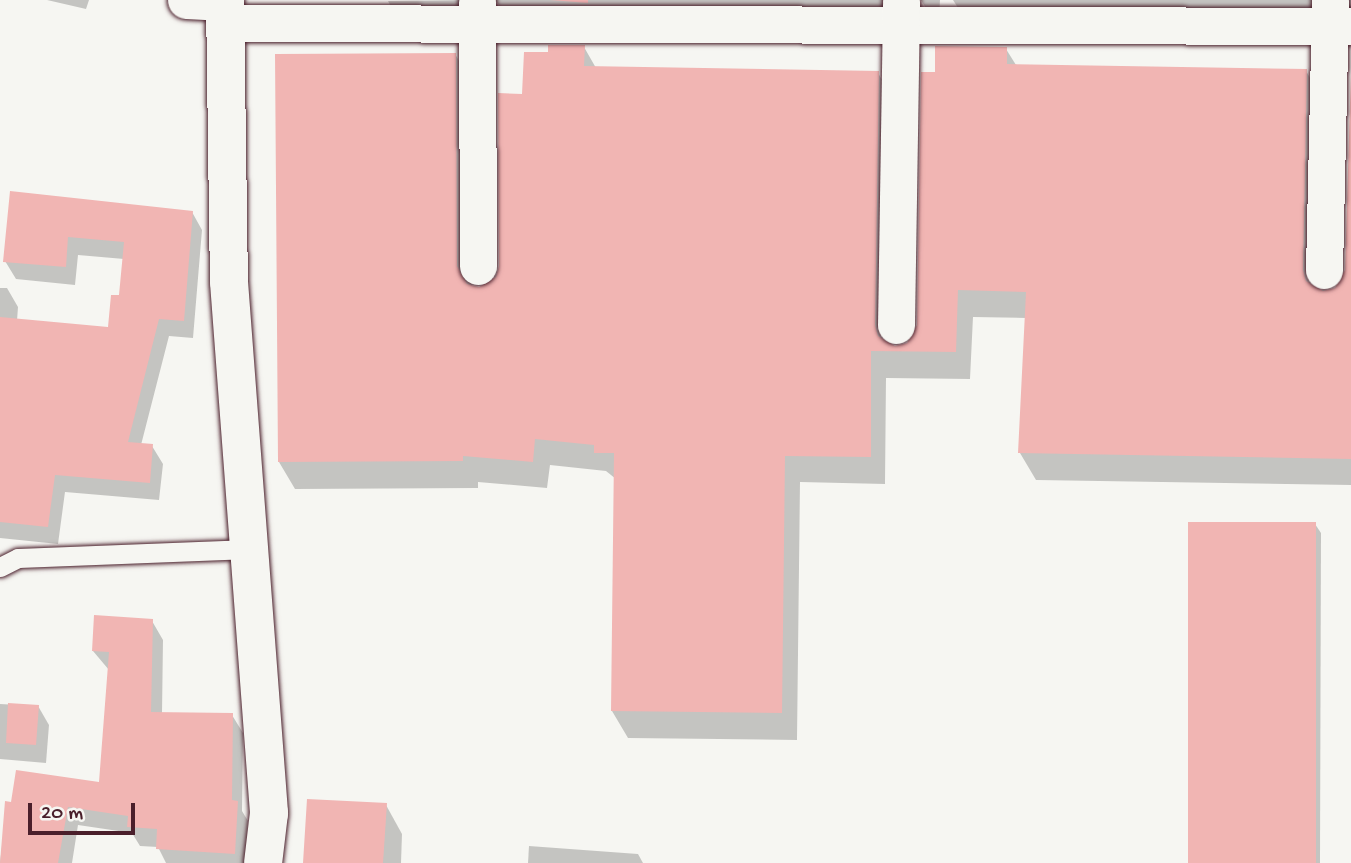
<!DOCTYPE html>
<style>
body{margin:0}
#map{position:relative;width:1351px;height:863px;overflow:hidden;background:#f6f6f2;font-family:"Gochi Hand",sans-serif}
div>[style]{position:absolute}
[style*='--x']{left:calc(var(--x)*1px);top:calc(var(--y)*1px);width:calc(var(--w)*1px);rotate:calc(var(--a)*1deg)}
.shadow>*{inset:0;background:#0003}
.building>*{inset:0;background:#f1b5b3}
.roads{filter:drop-shadow(0 0 2px #4a1f2b) drop-shadow(0 0 2px #4a1f2b)}
.service>*{height:19px;margin:-9.5px;padding:0 9.5px;transform-origin:9.5px;border-radius:9.5px;background:#f6f6f2}
.minor>*{height:37px;margin:-18.5px;padding:0 18.5px;transform-origin:18.5px;border-radius:18.5px;background:#f6f6f2}
.tertiary>*{height:38px;margin:-19px;padding:0 19px;transform-origin:19px;border-radius:19px;background:#f6f6f2}
span{translate:-50% -50%;white-space:nowrap;text-align:center;line-height:1.15;-webkit-text-stroke:5px #f6f6f2;paint-order:stroke}
.scale{position:absolute;left:28px;top:803px;width:107px;height:32px;box-sizing:border-box;border:4px solid #4a1f2b;border-top:0;padding-left:9px;font-size:21px;line-height:24px;white-space:nowrap;color:#4a1f2b;-webkit-text-stroke:5px #f6f6f2;paint-order:stroke}
</style>
<div id="map">
<div class="shadow">
<div style="clip-path:polygon(47px 0,89px 0,86px 9px)"></div>
<div style="clip-path:polygon(473px 0,464px 17px,396px 16px,388px 1px)"></div>
<div style="clip-path:polygon(495px 0,899px 0,888px 18px,508px 17px)"></div>
<div style="clip-path:polygon(921px 0,940px 0,939px 18px,932px 18px)"></div>
<div style="clip-path:polygon(953px 0,1351px 0,1351px 9px,960px 11px)"></div>
<div style="clip-path:polygon(584px 47px,596px 68px,878px 73px,894px 100px,890px 345px,895px 348px,908px 344px,919px 326px,936px 74px,1006px 49px,1016px 65px,1306px 71px,1322px 98px,1318px 290px,1334px 290px,1347px 271px,1351px 102px,1351px 485px,1036px 480px,1020px 453px,1026px 318px,973px 317px,970px 379px,886px 378px,885px 484px,800px 482px,797px 740px,628px 738px,612px 711px,616px 479px,606px 471px,550px 465px,547px 488px,478px 482px,478px 488px,295px 489px,279px 462px,455px 54px,471px 81px,472px 286px,477px 289px,490px 285px,501px 266px,523px 96px,550px 54px)"></div>
<div style="clip-path:polygon(11px 193px,192px 212px,202px 230px,193px 338px,169px 336px,141px 445px,152px 446px,163px 464px,159px 500px,65px 492px,58px 544px,0 538px,0 288px,7px 288px,18px 307px,17px 321px,110px 329px,121px 297px,124px 259px,78px 255px,75px 285px,16px 279px,5px 261px)"></div>
<div style="clip-path:polygon(1315px 524px,1321px 533px,1320px 863px,1190px 863px)"></div>
<div style="clip-path:polygon(152px 621px,163px 640px,162px 714px,232px 715px,243px 733px,242px 811px,248px 821px,245px 863px,166px 863px,158px 847px,140px 846px,132px 833px,78px 825px,72px 863px,0 863px,7px 803px,100px 784px,109px 670px,93px 651px)"></div>
<div style="clip-path:polygon(0 704px,38px 706px,49px 725px,46px 763px,0 759px)"></div>
<div style="clip-path:polygon(386px 805px,402px 834px,401px 863px,305px 863px)"></div>
<div style="clip-path:polygon(529px 846px,638px 854px,643px 863px,528px 863px)"></div>
</div>
<div class="building">
<div style="clip-path:polygon(550px 0,588px 0,588px 3px)"></div>
<div style="clip-path:polygon(548px 45px,585px 45px,584px 66px,879px 71px,875px 325px,878px 336px,895px 346px,907px 343px,917px 325px,921px 72px,935px 72px,935px 46px,1007px 47px,1007px 64px,1307px 69px,1303px 270px,1306px 281px,1323px 291px,1335px 288px,1345px 270px,1351px 70px,1351px 459px,1018px 453px,1026px 292px,958px 290px,956px 352px,871px 351px,871px 457px,785px 456px,782px 713px,611px 711px,614px 453px,594px 453px,594px 445px,535px 439px,533px 462px,463px 456px,463px 461px,278px 462px,275px 54px,456px 53px,457px 266px,467px 284px,479px 287px,496px 277px,499px 266px,498px 93px,522px 94px,524px 52px,548px 52px)"></div>
<div style="clip-path:polygon(10px 191px,193px 211px,184px 321px,159px 319px,128px 442px,153px 444px,150px 483px,55px 475px,48px 527px,0 522px,0 317px,108px 327px,111px 295px,119px 295px,124px 242px,68px 237px,66px 267px,3px 262px)"></div>
<div style="clip-path:polygon(1188px 522px,1316px 522px,1316px 863px,1188px 863px)"></div>
<div style="clip-path:polygon(94px 615px,153px 619px,151px 712px,233px 713px,232px 800px,238px 801px,235px 854px,156px 849px,157px 829px,127px 827px,128px 816px,68px 807px,58px 863px,0 863px,5px 801px,11px 802px,16px 770px,99px 782px,109px 652px,92px 651px)"></div>
<div style="clip-path:polygon(8px 703px,39px 705px,36px 745px,6px 743px)"></div>
<div style="clip-path:polygon(307px 799px,387px 803px,383px 863px,303px 863px)"></div>
</div>
<div class="roads">
<div class="service">
<div style="--x:0;--y:567;--w:20;--a:-27"></div>
<div style="--x:18;--y:558;--w:232;--a:-2.2"></div>
</div>
<div class="minor">
<div style="--x:186;--y:0;--w:39;--a:3"></div>
<div style="--x:477;--y:2;--w:264;--a:89.8"></div>
<div style="--x:225;--y:23;--w:1126;--a:0.15"></div>
<div style="--x:1324;--y:270;--w:270;--a:-88.7"></div>
<div style="--x:896;--y:325;--w:324;--a:-89.1"></div>
</div>
<div class="tertiary">
<div style="--x:225;--y:0;--w:282;--a:89.2"></div>
<div style="--x:229;--y:282;--w:533;--a:85.69"></div>
<div style="--x:269;--y:813;--w:50;--a:96.8"></div>
</div>
</div>
<div class="scale">20 m</div>
</div>
